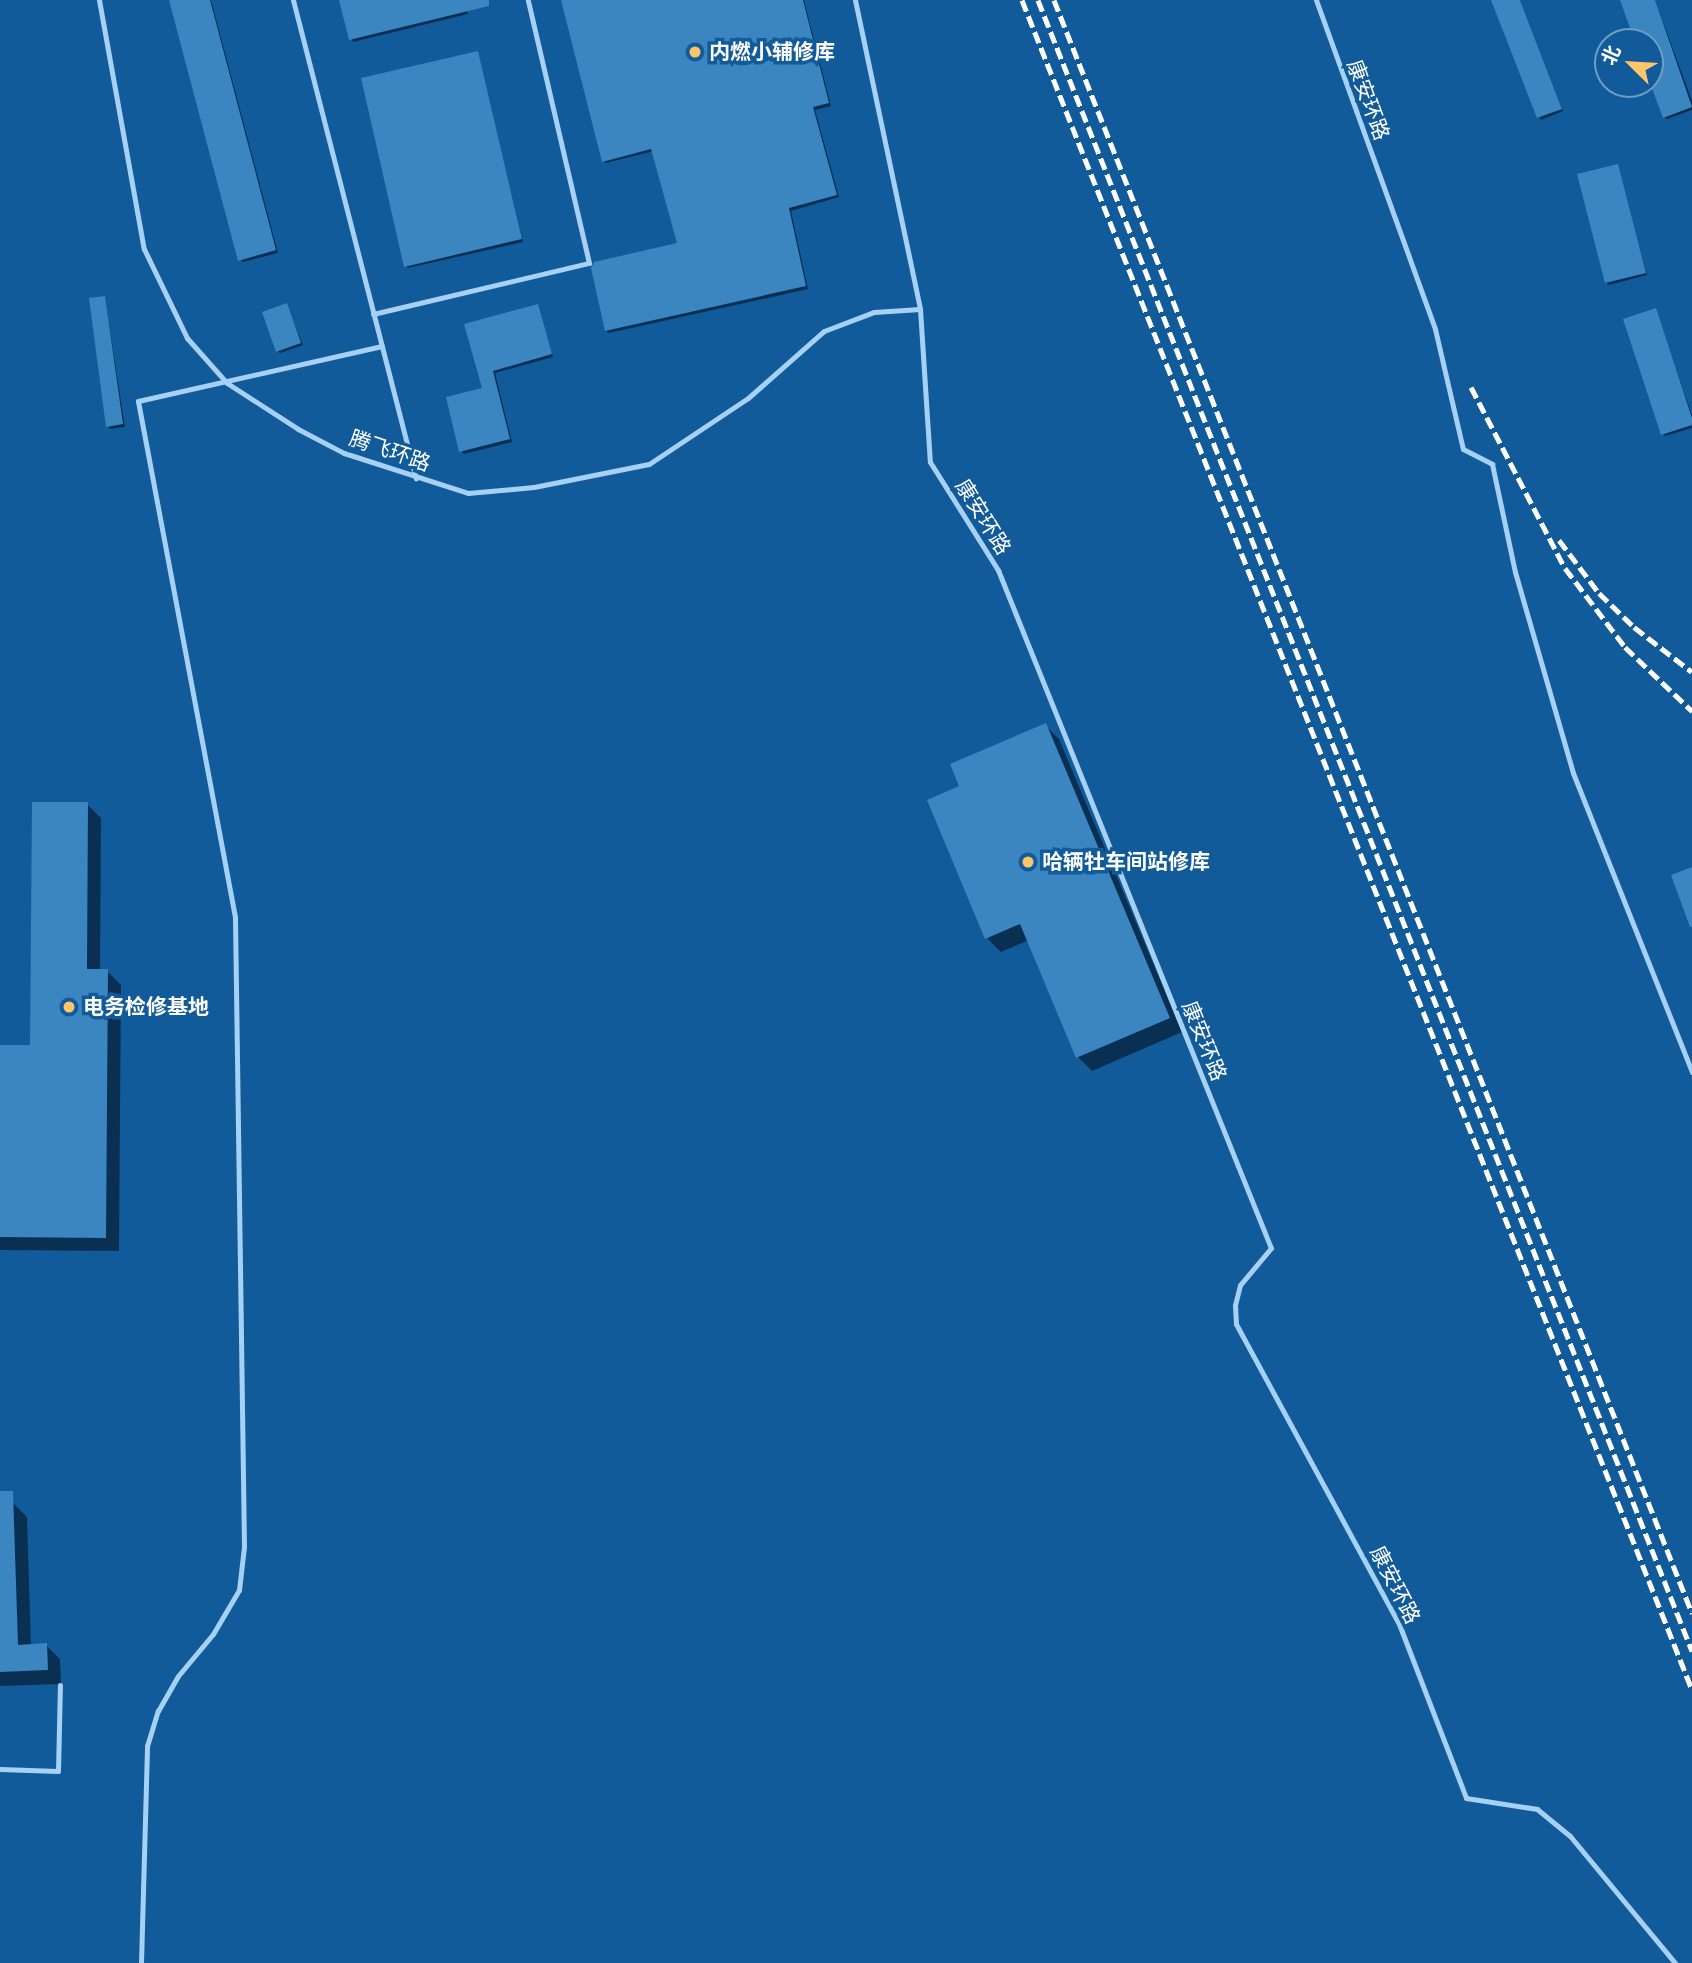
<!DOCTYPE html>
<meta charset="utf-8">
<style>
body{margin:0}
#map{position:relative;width:1692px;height:1963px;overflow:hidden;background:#125b9a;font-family:Cabin,"Noto Sans SC",sans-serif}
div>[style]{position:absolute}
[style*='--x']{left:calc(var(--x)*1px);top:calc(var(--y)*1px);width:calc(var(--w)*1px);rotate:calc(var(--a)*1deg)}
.shadow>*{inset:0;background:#0007}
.building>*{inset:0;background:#3b85c1}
.lane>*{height:5px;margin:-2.5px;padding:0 2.5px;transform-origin:2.5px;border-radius:2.5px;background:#a6d1f4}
.rail>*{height:5px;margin-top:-2.5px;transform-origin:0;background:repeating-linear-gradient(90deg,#fff 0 12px,transparent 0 17px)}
.dots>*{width:19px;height:19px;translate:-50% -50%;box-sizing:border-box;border:4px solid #125b9a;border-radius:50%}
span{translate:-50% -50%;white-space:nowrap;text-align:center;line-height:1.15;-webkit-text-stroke:7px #125b9a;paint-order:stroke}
.poi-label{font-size:21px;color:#fff;font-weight:700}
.left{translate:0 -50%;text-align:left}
.street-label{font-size:21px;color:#fff}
.north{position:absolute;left:1594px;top:28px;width:70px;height:70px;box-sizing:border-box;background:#125b9a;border:2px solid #719dc2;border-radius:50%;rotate:294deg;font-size:19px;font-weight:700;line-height:28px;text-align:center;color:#fff}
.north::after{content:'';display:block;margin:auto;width:24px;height:32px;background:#ffc569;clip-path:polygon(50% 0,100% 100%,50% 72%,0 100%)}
</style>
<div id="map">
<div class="shadow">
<div style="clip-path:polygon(171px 0,211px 0,278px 253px,243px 262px,240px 260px)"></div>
<div style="clip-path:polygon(341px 0,465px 0,468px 14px,353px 42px)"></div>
<div style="clip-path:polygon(563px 0,804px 0,831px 106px,815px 110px,839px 197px,791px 211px,808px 289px,609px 333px,606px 331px,679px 245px,654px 151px,606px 163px,603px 161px)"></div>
<div style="clip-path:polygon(1493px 0,1520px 0,1563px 111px,1541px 120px,1539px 117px)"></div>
<div style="clip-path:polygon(1633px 0,1655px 0,1692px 101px,1692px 110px,1667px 119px,1664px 117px,1650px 78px,1650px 42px,1637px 42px)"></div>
<div style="clip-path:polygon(478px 53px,523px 242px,408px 268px,406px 266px)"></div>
<div style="clip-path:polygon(1617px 166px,1647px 275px,1609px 285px,1606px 282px)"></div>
<div style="clip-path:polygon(105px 298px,125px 427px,110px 429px,108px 426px)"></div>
<div style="clip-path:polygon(286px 305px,303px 345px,280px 353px,277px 351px)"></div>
<div style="clip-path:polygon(537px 306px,553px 357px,495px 373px,512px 442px,464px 454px,461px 451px,484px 389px,466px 325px)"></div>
<div style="clip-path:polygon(1655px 310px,1692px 415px,1692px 428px,1665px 436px,1663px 434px)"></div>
<div style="clip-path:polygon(1045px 725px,1059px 739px,1182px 1032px,1092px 1071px,1078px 1057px,1029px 940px,1001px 952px,987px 938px,962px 787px)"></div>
<div style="clip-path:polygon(87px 804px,101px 818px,100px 971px,107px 971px,121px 985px,119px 1251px,0 1250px,0 1047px,31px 1047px)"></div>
<div style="clip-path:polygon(0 1503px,13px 1503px,27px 1517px,31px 1646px,46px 1645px,60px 1659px,61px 1684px,0 1686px)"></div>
</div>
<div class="building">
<div style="clip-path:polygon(169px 0,210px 0,276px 250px,238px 261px)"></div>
<div style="clip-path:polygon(339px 0,489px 0,489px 6px,349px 40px)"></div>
<div style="clip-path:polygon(561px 0,803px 0,829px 103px,813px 107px,837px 195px,789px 208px,806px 286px,605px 331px,591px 268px,594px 262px,677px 243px,651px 149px,602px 162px)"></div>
<div style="clip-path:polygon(1491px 0,1520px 0,1562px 109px,1537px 118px)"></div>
<div style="clip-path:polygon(1620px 0,1655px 0,1692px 107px,1663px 118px,1650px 83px,1650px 42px,1635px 42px)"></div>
<div style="clip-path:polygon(478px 51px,522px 239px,404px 267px,361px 78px)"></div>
<div style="clip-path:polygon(1618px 164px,1646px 273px,1605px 283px,1577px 174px)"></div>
<div style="clip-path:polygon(105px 296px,123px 424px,106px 427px,89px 298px)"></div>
<div style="clip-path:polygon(287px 303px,301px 343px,276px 352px,262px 312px)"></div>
<div style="clip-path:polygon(538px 304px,552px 354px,493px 371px,510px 439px,459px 452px,446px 397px,482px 388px,464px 324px)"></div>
<div style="clip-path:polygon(1656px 308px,1692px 418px,1692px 425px,1661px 435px,1623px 319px)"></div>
<div style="clip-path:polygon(1046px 723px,1170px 1018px,1076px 1058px,1020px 924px,985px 939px,927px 800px,959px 786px,950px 764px)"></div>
<div style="clip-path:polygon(32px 802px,88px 802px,87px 969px,108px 969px,106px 1238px,0 1237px,0 1045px,30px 1045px)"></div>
<div style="clip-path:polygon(1692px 867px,1692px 927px,1690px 927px,1671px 875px)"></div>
<div style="clip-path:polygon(0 1491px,13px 1491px,18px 1645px,47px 1643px,48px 1670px,0 1672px)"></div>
</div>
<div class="lane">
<div style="--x:99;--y:0;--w:253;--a:79.8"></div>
<div style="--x:144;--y:249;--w:99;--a:64.2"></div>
<div style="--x:187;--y:338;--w:60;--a:48.4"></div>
<div style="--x:227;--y:383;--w:85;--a:32.9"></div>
<div style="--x:298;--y:429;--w:52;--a:27.6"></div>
<div style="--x:344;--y:453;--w:130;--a:17.9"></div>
<div style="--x:468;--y:493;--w:66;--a:-5.2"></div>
<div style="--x:534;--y:487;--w:117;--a:-11.3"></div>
<div style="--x:649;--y:464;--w:119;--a:-33.7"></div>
<div style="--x:748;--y:398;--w:101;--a:-41.4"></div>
<div style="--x:824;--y:331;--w:53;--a:-20.8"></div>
<div style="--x:874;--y:312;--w:46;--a:-3.7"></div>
<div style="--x:293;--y:0;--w:494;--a:75.6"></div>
<div style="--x:855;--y:0;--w:316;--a:78.1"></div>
<div style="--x:920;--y:309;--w:153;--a:86.3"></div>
<div style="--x:930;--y:462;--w:128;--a:57.8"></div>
<div style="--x:998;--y:570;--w:731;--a:68.07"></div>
<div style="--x:1271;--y:1248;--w:48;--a:130"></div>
<div style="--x:1240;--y:1285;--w:21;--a:104"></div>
<div style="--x:1235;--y:1305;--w:19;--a:87"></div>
<div style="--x:1236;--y:1324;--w:341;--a:61.5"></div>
<div style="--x:1399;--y:1624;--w:186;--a:68.9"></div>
<div style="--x:1466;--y:1798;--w:72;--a:8.8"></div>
<div style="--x:1537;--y:1809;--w:43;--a:39.3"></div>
<div style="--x:1570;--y:1836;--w:165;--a:50.4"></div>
<div style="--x:1316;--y:0;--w:350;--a:70.1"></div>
<div style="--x:1435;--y:329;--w:123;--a:76.9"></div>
<div style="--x:1463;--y:449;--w:33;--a:27"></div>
<div style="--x:1492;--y:464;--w:110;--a:78"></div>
<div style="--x:1515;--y:572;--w:209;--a:73.9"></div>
<div style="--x:1573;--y:773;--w:322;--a:68.3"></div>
<div style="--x:373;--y:314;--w:222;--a:-13.3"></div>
<div style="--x:589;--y:263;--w:270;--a:-103.1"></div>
<div style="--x:0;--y:1769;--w:58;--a:2"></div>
<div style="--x:58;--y:1771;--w:86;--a:-88.7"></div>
<div style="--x:141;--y:1963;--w:217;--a:-88.4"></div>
<div style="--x:147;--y:1746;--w:37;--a:-73"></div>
<div style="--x:158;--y:1711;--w:40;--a:-60.3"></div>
<div style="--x:178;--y:1676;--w:55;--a:-50.2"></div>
<div style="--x:213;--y:1634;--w:51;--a:-59.4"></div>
<div style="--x:239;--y:1590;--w:43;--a:-83.4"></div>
<div style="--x:244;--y:1547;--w:630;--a:-90.82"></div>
<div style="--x:235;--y:917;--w:525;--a:-100.65"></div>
<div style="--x:138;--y:401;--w:250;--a:-12.7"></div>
</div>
<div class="rail">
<div style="--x:1022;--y:0;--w:1818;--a:68.37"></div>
<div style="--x:1038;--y:0;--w:1776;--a:68.39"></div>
<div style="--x:1054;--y:0;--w:1735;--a:68.42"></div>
<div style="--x:1471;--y:387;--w:204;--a:62.6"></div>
<div style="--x:1565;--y:568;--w:99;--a:52.8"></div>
<div style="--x:1625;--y:647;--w:93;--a:43.7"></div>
<div style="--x:1559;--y:540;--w:66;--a:53"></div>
<div style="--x:1599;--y:593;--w:49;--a:44.2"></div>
<div style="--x:1634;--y:627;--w:73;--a:37.8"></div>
</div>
<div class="dots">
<div style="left:695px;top:52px;background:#ffc569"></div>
<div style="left:1028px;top:862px;background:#ffc569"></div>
<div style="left:69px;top:1007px;background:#ffc569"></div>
</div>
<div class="poi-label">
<span class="left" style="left:709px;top:52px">内燃小辅修库</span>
<span class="left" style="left:1042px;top:862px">哈辆牡车间站修库</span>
<span class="left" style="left:83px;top:1007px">电务检修基地</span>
</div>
<div class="street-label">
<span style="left:1368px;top:100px;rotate:70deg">康安环路</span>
<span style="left:390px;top:451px;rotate:19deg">腾飞环路</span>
<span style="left:983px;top:517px;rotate:58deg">康安环路</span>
<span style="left:1204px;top:1041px;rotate:68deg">康安环路</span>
<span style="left:1395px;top:1585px;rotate:63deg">康安环路</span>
</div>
<div class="north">北</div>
</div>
